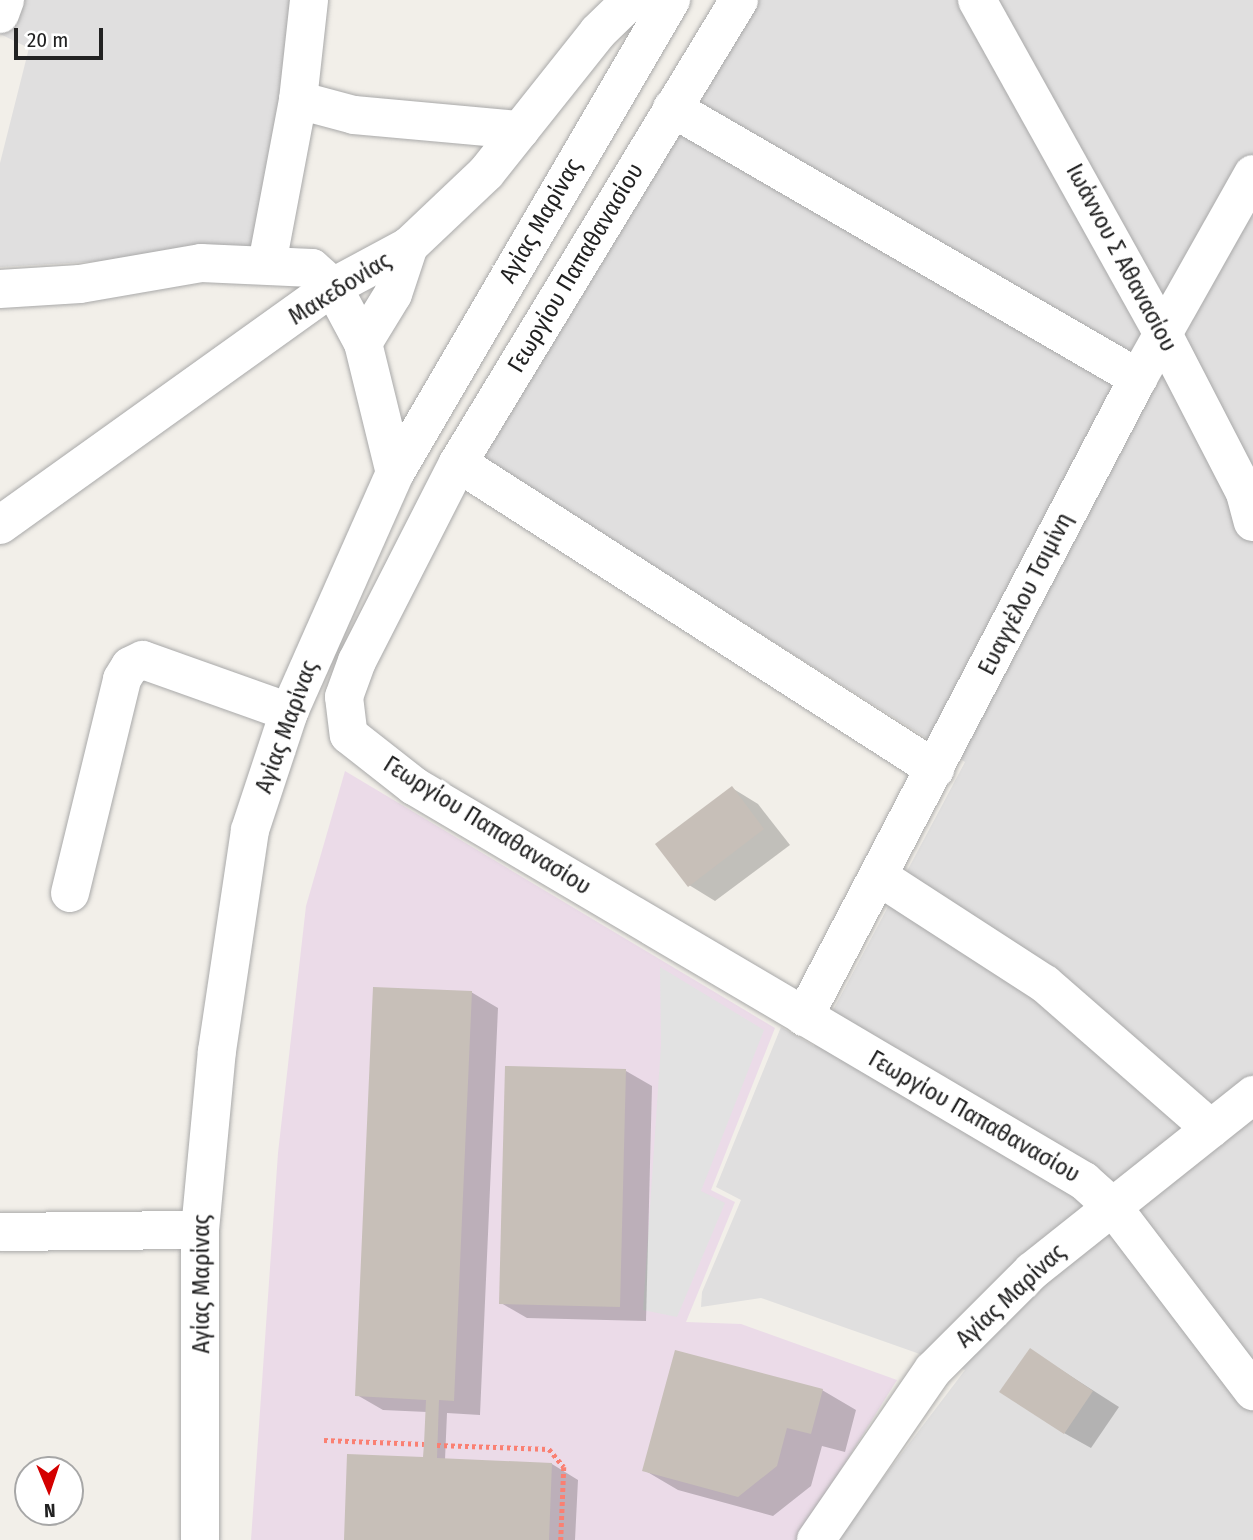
<!DOCTYPE html>
<meta charset="utf-8">
<style>
body{margin:0}
#map{position:relative;width:1253px;height:1540px;overflow:hidden;background:#f2efe9;font-family:"Fira Sans Condensed",sans-serif}
div>[style]{position:absolute}
[style*='--x']{left:calc(var(--x)*1px);top:calc(var(--y)*1px);width:calc(var(--w)*1px);rotate:calc(var(--a)*1deg)}
.residential>*{inset:0;background:#e0dfdf}
.industrial>*{inset:0;background:#ebdbe8}
.parking>*{inset:0;background:#e2e2e2}
.shadow>*{inset:0;background:#0003}
.building>*{inset:0;background:#c7bfb8}
.path>*{height:4.5px;margin-top:-2.25px;transform-origin:0;background:repeating-linear-gradient(90deg,#fa8072 0 3.5px,transparent 0 7px)}
.roads{filter:drop-shadow(0 0 2px #a9a9a9) drop-shadow(0 0 2px #a9a9a9)}
.minor>*{height:38px;margin:-19px;padding:0 19px;transform-origin:19px;border-radius:19px;background:#fff}
span{translate:-50% -50%;white-space:nowrap;text-align:center;line-height:1.15;-webkit-text-stroke:7px #fff;paint-order:stroke}
.street-label{font-size:24px;color:#222}
.north{position:absolute;left:14px;top:1456px;width:70px;height:70px;box-sizing:border-box;background:#fff;border:2px solid #a7a7a7;border-radius:50%;rotate:178deg;font-size:19px;font-weight:700;line-height:28px;text-align:center;color:#222}
.north::after{content:'';display:block;margin:auto;width:24px;height:32px;background:#d40000;clip-path:polygon(50% 0,100% 100%,50% 72%,0 100%)}
.scale{position:absolute;left:14px;top:28px;width:89px;height:32px;box-sizing:border-box;border:4px solid #222;border-top:0;padding-left:9px;font-size:21px;line-height:24px;white-space:nowrap;color:#222;-webkit-text-stroke:5px #fff;paint-order:stroke}
</style>
<div id="map">
<div class="residential">
<div style="clip-path:polygon(0 0,296px 0,256px 252px,0 267px,0 163px,29px 48px,0 34px)"></div>
<div style="clip-path:polygon(759px 0,1253px 0,1253px 1540px,836px 1540px,965px 1370px,761px 1298px,701px 1307px,702px 1292px,741px 1200px,716px 1187px,781px 1027px,814px 1046px,965px 762px,481px 458px)"></div>
</div>
<div class="industrial">
<div style="clip-path:polygon(345px 771px,775px 1028px,711px 1190px,735px 1202px,686px 1322px,741px 1324px,897px 1380px,797px 1540px,251px 1540px,278px 1153px,306px 906px)"></div>
</div>
<div class="parking">
<div style="clip-path:polygon(660px 967px,764px 1030px,701px 1191px,725px 1203px,677px 1317px,643px 1310px,661px 1045px)"></div>
</div>
<div class="shadow">
<div style="clip-path:polygon(732px 788px,758px 804px,790px 845px,715px 901px,689px 885px)"></div>
<div style="clip-path:polygon(471px 992px,498px 1008px,480px 1415px,447px 1413px,445px 1460px,552px 1464px,578px 1480px,575px 1540px,345px 1540px,425px 1459px,427px 1412px,383px 1410px,357px 1395px)"></div>
<div style="clip-path:polygon(626px 1071px,652px 1086px,646px 1321px,527px 1318px,501px 1303px)"></div>
<div style="clip-path:polygon(1030px 1350px,1119px 1407px,1091px 1448px,1064px 1433px)"></div>
<div style="clip-path:polygon(822px 1390px,856px 1410px,845px 1452px,822px 1446px,811px 1486px,773px 1516px,678px 1490px,644px 1470px)"></div>
</div>
<div class="building">
<div style="clip-path:polygon(732px 786px,764px 829px,688px 887px,655px 844px)"></div>
<div style="clip-path:polygon(373px 987px,472px 991px,454px 1401px,439px 1400px,437px 1458px,552px 1463px,549px 1540px,344px 1540px,347px 1454px,423px 1457px,424px 1444px,426px 1400px,355px 1396px)"></div>
<div style="clip-path:polygon(505px 1066px,626px 1069px,620px 1307px,499px 1304px)"></div>
<div style="clip-path:polygon(1030px 1348px,1093px 1391px,1064px 1434px,999px 1392px)"></div>
<div style="clip-path:polygon(675px 1350px,823px 1389px,811px 1434px,787px 1428px,777px 1466px,738px 1497px,642px 1471px)"></div>
</div>
<div class="path">
<div style="--x:324;--y:1440;--w:100;--a:2.3"></div>
<div style="--x:437;--y:1445;--w:112;--a:2"></div>
<div style="--x:549;--y:1449;--w:23;--a:50"></div>
<div style="--x:564;--y:1467;--w:73;--a:92.4"></div>
</div>
<div class="roads">
<div class="minor">
<div style="--x:739;--y:0;--w:542;--a:121.25"></div>
<div style="--x:458;--y:463;--w:222;--a:117"></div>
<div style="--x:357;--y:661;--w:38;--a:110"></div>
<div style="--x:344;--y:697;--w:38;--a:83"></div>
<div style="--x:349;--y:735;--w:83;--a:38.1"></div>
<div style="--x:414;--y:786;--w:778;--a:30.52"></div>
<div style="--x:1084;--y:1181;--w:38;--a:42"></div>
<div style="--x:1112;--y:1206;--w:233;--a:52.7"></div>
<div style="--x:977;--y:0;--w:382;--a:60.9"></div>
<div style="--x:1163;--y:334;--w:179;--a:62.7"></div>
<div style="--x:1245;--y:493;--w:30;--a:75"></div>
<div style="--x:0;--y:14;--w:15;--a:-70"></div>
<div style="--x:298;--y:100;--w:58;--a:15"></div>
<div style="--x:354;--y:115;--w:167;--a:5.2"></div>
<div style="--x:672;--y:108;--w:539;--a:30.09"></div>
<div style="--x:267;--y:264;--w:167;--a:-79.3"></div>
<div style="--x:298;--y:100;--w:101;--a:-83.7"></div>
<div style="--x:0;--y:289;--w:80;--a:-3.6"></div>
<div style="--x:80;--y:284;--w:123;--a:-9.8"></div>
<div style="--x:201;--y:263;--w:111;--a:2.6"></div>
<div style="--x:312;--y:268;--w:28;--a:42"></div>
<div style="--x:333;--y:287;--w:64;--a:61.8"></div>
<div style="--x:363;--y:343;--w:134;--a:76.2"></div>
<div style="--x:363;--y:343;--w:57;--a:-58.5"></div>
<div style="--x:393;--y:294;--w:51;--a:-71.6"></div>
<div style="--x:458;--y:463;--w:567;--a:32.68"></div>
<div style="--x:0;--y:525;--w:409;--a:-35.6"></div>
<div style="--x:333;--y:287;--w:86;--a:-28.3"></div>
<div style="--x:409;--y:246;--w:106;--a:-43.5"></div>
<div style="--x:486;--y:173;--w:180;--a:-51.5"></div>
<div style="--x:598;--y:32;--w:46;--a:-44.1"></div>
<div style="--x:878;--y:876;--w:199;--a:32.9"></div>
<div style="--x:1045;--y:984;--w:220;--a:41.1"></div>
<div style="--x:70;--y:893;--w:220;--a:-76.3"></div>
<div style="--x:122;--y:679;--w:15;--a:-58"></div>
<div style="--x:130;--y:666;--w:14;--a:-25"></div>
<div style="--x:143;--y:660;--w:155;--a:19.6"></div>
<div style="--x:804;--y:1017;--w:721;--a:-62.4"></div>
<div style="--x:1138;--y:378;--w:234;--a:-60.6"></div>
<div style="--x:0;--y:1232;--w:200;--a:-0.6"></div>
<div style="--x:200;--y:1540;--w:310;--a:-90"></div>
<div style="--x:200;--y:1230;--w:180;--a:-84.6"></div>
<div style="--x:217;--y:1051;--w:223;--a:-81.5"></div>
<div style="--x:250;--y:830;--w:124;--a:-71.7"></div>
<div style="--x:289;--y:712;--w:261;--a:-66.1"></div>
<div style="--x:395;--y:473;--w:548;--a:-59.74"></div>
<div style="--x:816;--y:1540;--w:206;--a:-55.5"></div>
<div style="--x:933;--y:1370;--w:140;--a:-45"></div>
<div style="--x:1032;--y:1271;--w:283;--a:-38.5"></div>
</div>
</div>
<div class="street-label">
<span style="left:541px;top:221px;rotate:-60deg">Αγίας Μαρίνας</span>
<span style="left:1121px;top:258px;rotate:62deg">Ιωάννου Σ Αθανασίου</span>
<span style="left:576px;top:268px;rotate:-59deg">Γεωργίου Παπαθανασίου</span>
<span style="left:340px;top:289px;rotate:-32deg">Μακεδονίας</span>
<span style="left:1026px;top:594px;rotate:-63deg">Ευαγγέλου Τσιμίνη</span>
<span style="left:287px;top:727px;rotate:-70deg">Αγίας Μαρίνας</span>
<span style="left:487px;top:826px;rotate:32deg">Γεωργίου Παπαθανασίου</span>
<span style="left:974px;top:1117px;rotate:30deg">Γεωργίου Παπαθανασίου</span>
<span style="left:202px;top:1284px;rotate:-90deg">Αγίας Μαρίνας</span>
<span style="left:1011px;top:1296px;rotate:-43deg">Αγίας Μαρίνας</span>
</div>
<div class="north">N</div>
<div class="scale">20 m</div>
</div>
